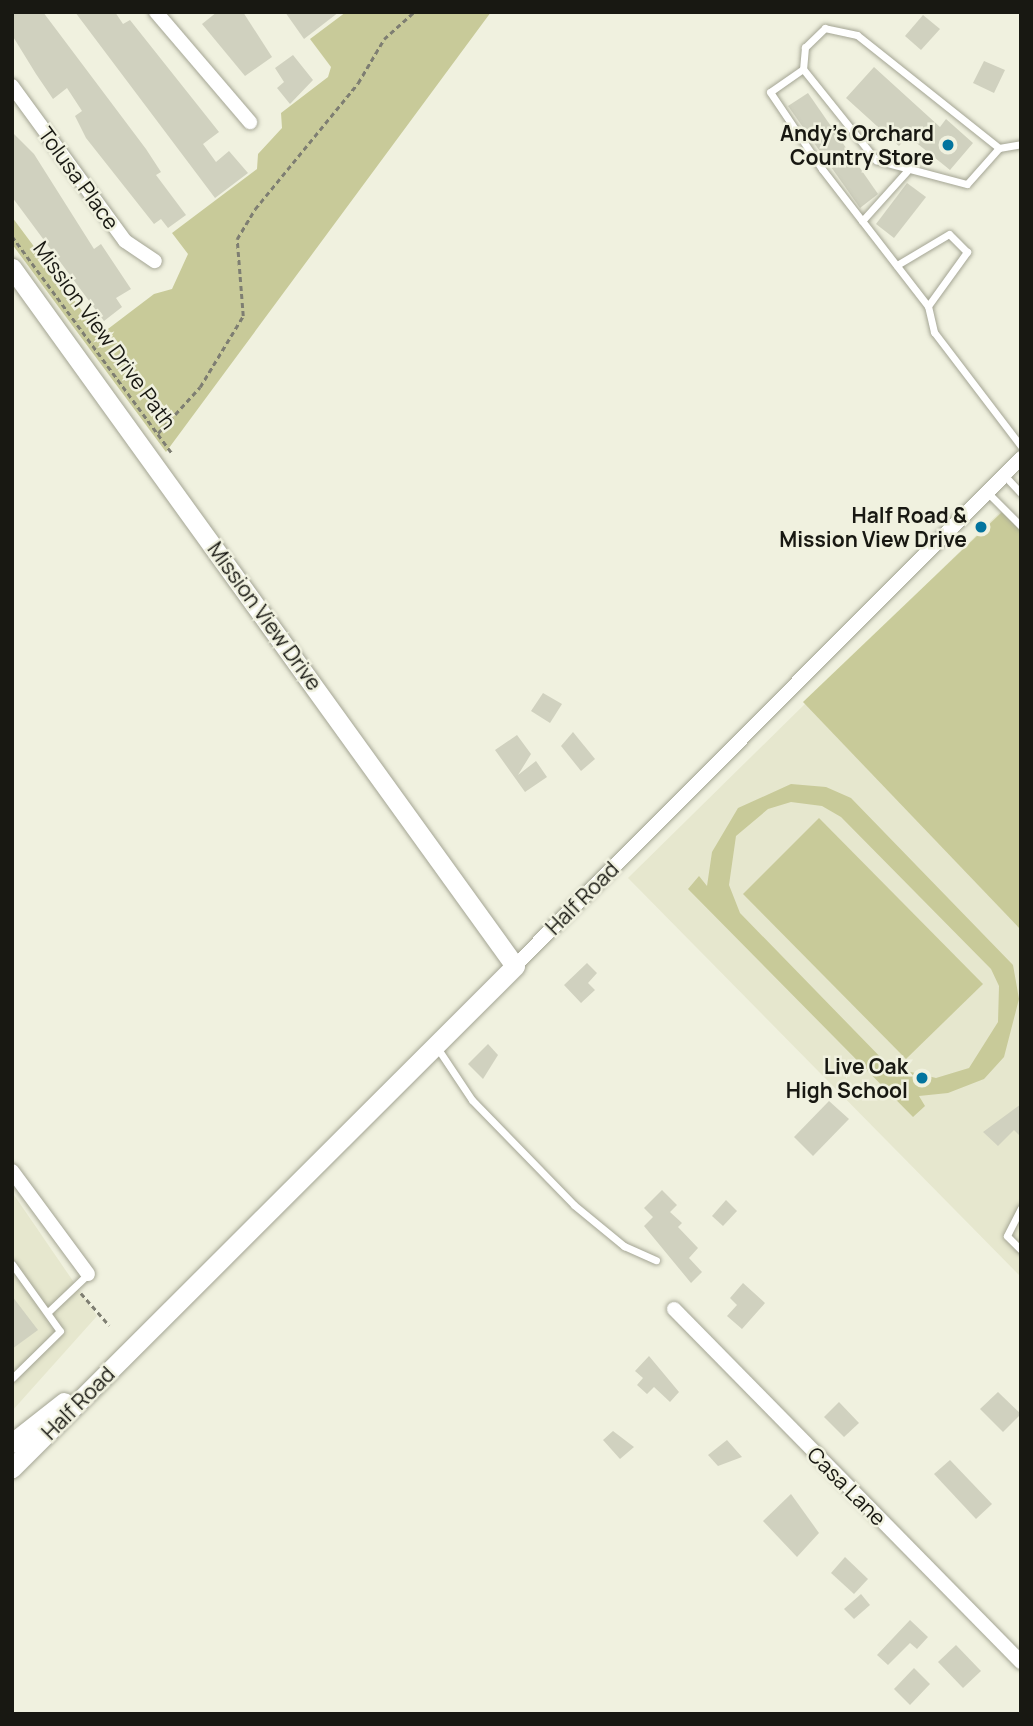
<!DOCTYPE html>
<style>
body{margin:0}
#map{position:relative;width:1033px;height:1726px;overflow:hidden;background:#f0f1df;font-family:Manrope,sans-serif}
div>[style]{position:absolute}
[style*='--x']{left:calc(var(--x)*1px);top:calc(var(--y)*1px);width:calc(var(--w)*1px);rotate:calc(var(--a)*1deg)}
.built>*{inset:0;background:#e6e7ce}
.green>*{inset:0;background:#c8ca99}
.building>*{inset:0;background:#d0d1bf}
.path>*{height:2.5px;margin-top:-1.25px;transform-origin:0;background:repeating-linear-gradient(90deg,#7e7e72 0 5px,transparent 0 8.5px)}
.roads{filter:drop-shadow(0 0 2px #a4a594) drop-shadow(0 0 2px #a4a594)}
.service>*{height:7px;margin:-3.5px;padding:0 3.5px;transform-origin:3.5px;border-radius:3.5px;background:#fff}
.minor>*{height:14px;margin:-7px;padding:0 7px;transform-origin:7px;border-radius:7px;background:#fff}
.tertiary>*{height:19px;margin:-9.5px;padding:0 9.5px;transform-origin:9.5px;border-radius:9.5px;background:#fff}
.dots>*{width:19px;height:19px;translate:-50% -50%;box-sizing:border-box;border:4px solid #f0f1df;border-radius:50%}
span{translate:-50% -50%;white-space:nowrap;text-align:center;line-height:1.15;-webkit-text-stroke:5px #f0f1df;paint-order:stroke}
.poi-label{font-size:21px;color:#181812;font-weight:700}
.right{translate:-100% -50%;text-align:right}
.street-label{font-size:21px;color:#181812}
.frame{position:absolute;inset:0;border:14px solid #181812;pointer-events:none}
</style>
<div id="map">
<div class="built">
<div style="clip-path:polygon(1005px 507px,1021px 523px,1021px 1277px,628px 878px)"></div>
<div style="clip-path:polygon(12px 1192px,97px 1316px,12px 1411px)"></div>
</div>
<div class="green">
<div style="clip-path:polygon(346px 12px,491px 12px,166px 452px,12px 244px,12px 217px,100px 335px,154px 294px,172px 289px,188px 254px,172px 233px,257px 169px,258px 154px,282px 128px,281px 113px,328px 77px,331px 67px,310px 39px)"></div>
<div style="clip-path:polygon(1002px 512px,1021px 531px,1021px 930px,803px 702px)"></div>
<div style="clip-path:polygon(evenodd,791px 784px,826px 787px,851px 798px,1013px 965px,1019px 999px,1004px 1057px,984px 1079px,948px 1093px,919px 1096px,925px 1106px,913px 1117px,688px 889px,699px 876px,707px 886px,712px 852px,738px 808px,791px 784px,791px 802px,822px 806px,841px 817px,991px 969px,999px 986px,998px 1022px,969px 1068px,936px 1078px,890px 1067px,740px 913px,729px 885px,736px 836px,768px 809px,791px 802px)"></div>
<div style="clip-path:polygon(819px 818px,983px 984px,906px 1059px,743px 894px)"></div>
</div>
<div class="building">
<div style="clip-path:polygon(12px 12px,43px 12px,146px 149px,161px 172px,156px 175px,186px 215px,168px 228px,161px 219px,154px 224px,86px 138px,75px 116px,82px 111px,67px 88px,53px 99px,36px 74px,12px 35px)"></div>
<div style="clip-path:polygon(75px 12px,115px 12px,123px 24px,130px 20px,219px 132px,203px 144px,216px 162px,229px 151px,248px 173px,215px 198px)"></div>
<div style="clip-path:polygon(217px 12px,243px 12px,272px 57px,245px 76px,202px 24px)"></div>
<div style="clip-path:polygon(285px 12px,339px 12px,304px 39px)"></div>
<div style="clip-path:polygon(923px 15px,940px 29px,921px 50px,905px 36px)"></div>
<div style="clip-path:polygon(293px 55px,313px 80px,290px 104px,277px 88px,284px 82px,275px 68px)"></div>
<div style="clip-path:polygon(984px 61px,1005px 70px,994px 93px,973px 83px)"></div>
<div style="clip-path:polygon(874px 67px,940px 127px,946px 119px,973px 143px,950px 170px,908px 136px,899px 146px,846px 98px)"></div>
<div style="clip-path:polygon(808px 93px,878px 194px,860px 208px,788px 106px)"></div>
<div style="clip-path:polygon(12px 132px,34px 154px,94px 249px,101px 244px,131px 289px,116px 298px,122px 307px,104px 321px,12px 197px)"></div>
<div style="clip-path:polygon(907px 183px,926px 197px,894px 238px,876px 224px)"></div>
<div style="clip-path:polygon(543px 693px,562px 704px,550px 723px,531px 711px)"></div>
<div style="clip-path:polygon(573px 732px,595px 759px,581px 771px,561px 746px)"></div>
<div style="clip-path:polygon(517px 735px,531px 754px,518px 775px,536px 761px,547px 777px,525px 792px,495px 750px)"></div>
<div style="clip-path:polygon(587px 963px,597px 973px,588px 983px,595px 990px,581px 1003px,564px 985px)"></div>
<div style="clip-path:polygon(488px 1044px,498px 1055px,483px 1079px,468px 1064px)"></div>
<div style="clip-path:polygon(829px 1101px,849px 1119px,813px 1156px,794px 1137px)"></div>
<div style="clip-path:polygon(1021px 1104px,1021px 1137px,1014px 1130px,998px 1146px,983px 1132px)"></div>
<div style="clip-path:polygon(662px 1190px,677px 1205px,670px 1212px,682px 1223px,678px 1227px,698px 1248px,689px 1258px,702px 1272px,691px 1283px,644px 1226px,653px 1217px,644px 1208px)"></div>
<div style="clip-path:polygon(726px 1200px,737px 1211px,723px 1226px,712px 1216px)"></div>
<div style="clip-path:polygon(743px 1283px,765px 1303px,742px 1329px,727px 1316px,737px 1305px,730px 1298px)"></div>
<div style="clip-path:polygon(12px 1296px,38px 1330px,12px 1349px)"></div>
<div style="clip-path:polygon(649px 1356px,679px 1392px,670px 1402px,654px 1387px,647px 1394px,637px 1385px,643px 1378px,635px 1371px)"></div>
<div style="clip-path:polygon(998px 1392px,1021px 1414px,1003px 1432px,980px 1409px)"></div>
<div style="clip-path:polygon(839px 1402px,859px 1423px,844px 1437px,824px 1417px)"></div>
<div style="clip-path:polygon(613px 1431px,634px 1447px,620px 1459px,603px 1440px)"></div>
<div style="clip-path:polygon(727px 1440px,742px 1457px,718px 1466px,708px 1455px)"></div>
<div style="clip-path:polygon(950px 1460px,992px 1504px,976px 1519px,934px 1474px)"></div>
<div style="clip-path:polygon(791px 1494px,819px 1533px,797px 1557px,763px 1521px)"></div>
<div style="clip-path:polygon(845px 1557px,868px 1579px,854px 1594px,831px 1573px)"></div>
<div style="clip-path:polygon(861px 1594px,870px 1605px,854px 1619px,844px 1609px)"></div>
<div style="clip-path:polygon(910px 1620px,928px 1637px,917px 1649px,910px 1643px,888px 1665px,877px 1655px)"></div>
<div style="clip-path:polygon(956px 1645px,981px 1671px,963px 1688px,938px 1662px)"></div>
<div style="clip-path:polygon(914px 1668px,930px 1684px,910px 1705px,894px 1689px)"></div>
</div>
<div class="path">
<div style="--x:12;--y:236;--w:271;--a:53.6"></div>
<div style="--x:158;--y:433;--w:62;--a:-47.6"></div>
<div style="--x:200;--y:387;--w:83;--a:-58.8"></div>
<div style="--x:243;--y:316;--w:77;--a:-94.5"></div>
<div style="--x:237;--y:239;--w:35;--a:-59"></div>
<div style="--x:255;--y:209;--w:163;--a:-50.7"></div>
<div style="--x:358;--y:83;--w:51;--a:-59.4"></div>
<div style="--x:384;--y:39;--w:40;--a:-42"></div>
<div style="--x:81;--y:1293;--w:43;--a:48.8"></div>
</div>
<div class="roads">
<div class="service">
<div style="--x:803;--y:69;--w:40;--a:145.1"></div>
<div style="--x:770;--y:92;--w:93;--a:56"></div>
<div style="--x:822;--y:169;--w:173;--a:52.3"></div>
<div style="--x:928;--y:306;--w:67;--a:-54.2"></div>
<div style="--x:967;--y:252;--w:25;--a:-135"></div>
<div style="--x:949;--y:234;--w:61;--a:149.2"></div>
<div style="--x:999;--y:148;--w:181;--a:-141.5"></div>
<div style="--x:857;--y:35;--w:33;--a:-168"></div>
<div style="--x:825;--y:28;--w:28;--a:136"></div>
<div style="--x:805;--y:47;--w:22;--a:95"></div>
<div style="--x:803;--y:69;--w:117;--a:51.3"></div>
<div style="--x:876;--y:160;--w:94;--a:14.8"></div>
<div style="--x:967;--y:184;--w:48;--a:-48.4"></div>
<div style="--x:999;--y:148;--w:22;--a:-10"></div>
<div style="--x:862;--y:221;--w:67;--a:-48"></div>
<div style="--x:928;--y:306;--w:27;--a:77"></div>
<div style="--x:934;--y:332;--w:143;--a:52.7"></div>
<div style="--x:1004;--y:475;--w:25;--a:47"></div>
<div style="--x:987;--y:492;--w:48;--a:45"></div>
<div style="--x:436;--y:1046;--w:65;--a:56.3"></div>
<div style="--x:472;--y:1100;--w:146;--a:45.8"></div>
<div style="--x:574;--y:1205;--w:65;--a:39.4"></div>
<div style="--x:624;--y:1246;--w:35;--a:24"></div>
<div style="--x:1021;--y:1208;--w:31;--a:117"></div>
<div style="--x:1007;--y:1236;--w:20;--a:45"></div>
<div style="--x:12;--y:1264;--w:82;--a:54.4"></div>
<div style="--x:60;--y:1331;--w:67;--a:135.6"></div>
<div style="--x:48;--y:1312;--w:55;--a:-43.5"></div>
</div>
<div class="minor">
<div style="--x:156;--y:12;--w:145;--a:49.5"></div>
<div style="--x:12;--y:86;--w:192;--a:53.9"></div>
<div style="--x:125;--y:241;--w:36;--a:34"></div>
<div style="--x:515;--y:966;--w:717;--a:-45.11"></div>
<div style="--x:12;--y:1171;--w:128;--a:53.6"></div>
<div style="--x:674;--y:1309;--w:495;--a:45.5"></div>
</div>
<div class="tertiary">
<div style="--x:12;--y:268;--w:860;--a:54.22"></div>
<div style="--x:515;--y:966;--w:711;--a:135.06"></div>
<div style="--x:12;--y:1443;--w:66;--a:-38.3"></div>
</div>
</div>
<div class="dots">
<div style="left:948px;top:145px;background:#03749e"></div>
<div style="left:981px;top:527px;background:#03749e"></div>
<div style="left:922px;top:1078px;background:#03749e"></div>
</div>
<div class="poi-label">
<span class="right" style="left:934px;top:145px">Andy's Orchard<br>Country Store</span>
<span class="right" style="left:967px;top:527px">Half Road &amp;<br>Mission View Drive</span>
<span class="right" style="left:908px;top:1078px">Live Oak<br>High School</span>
</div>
<div class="street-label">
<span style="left:79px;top:178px;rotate:54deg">Tolusa Place</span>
<span style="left:105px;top:335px;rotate:54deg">Mission View Drive Path</span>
<span style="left:265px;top:616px;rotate:54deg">Mission View Drive</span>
<span style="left:582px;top:898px;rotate:-45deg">Half Road</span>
<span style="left:78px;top:1403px;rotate:-45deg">Half Road</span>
<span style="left:847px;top:1486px;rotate:45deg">Casa Lane</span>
</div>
<div class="frame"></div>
</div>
